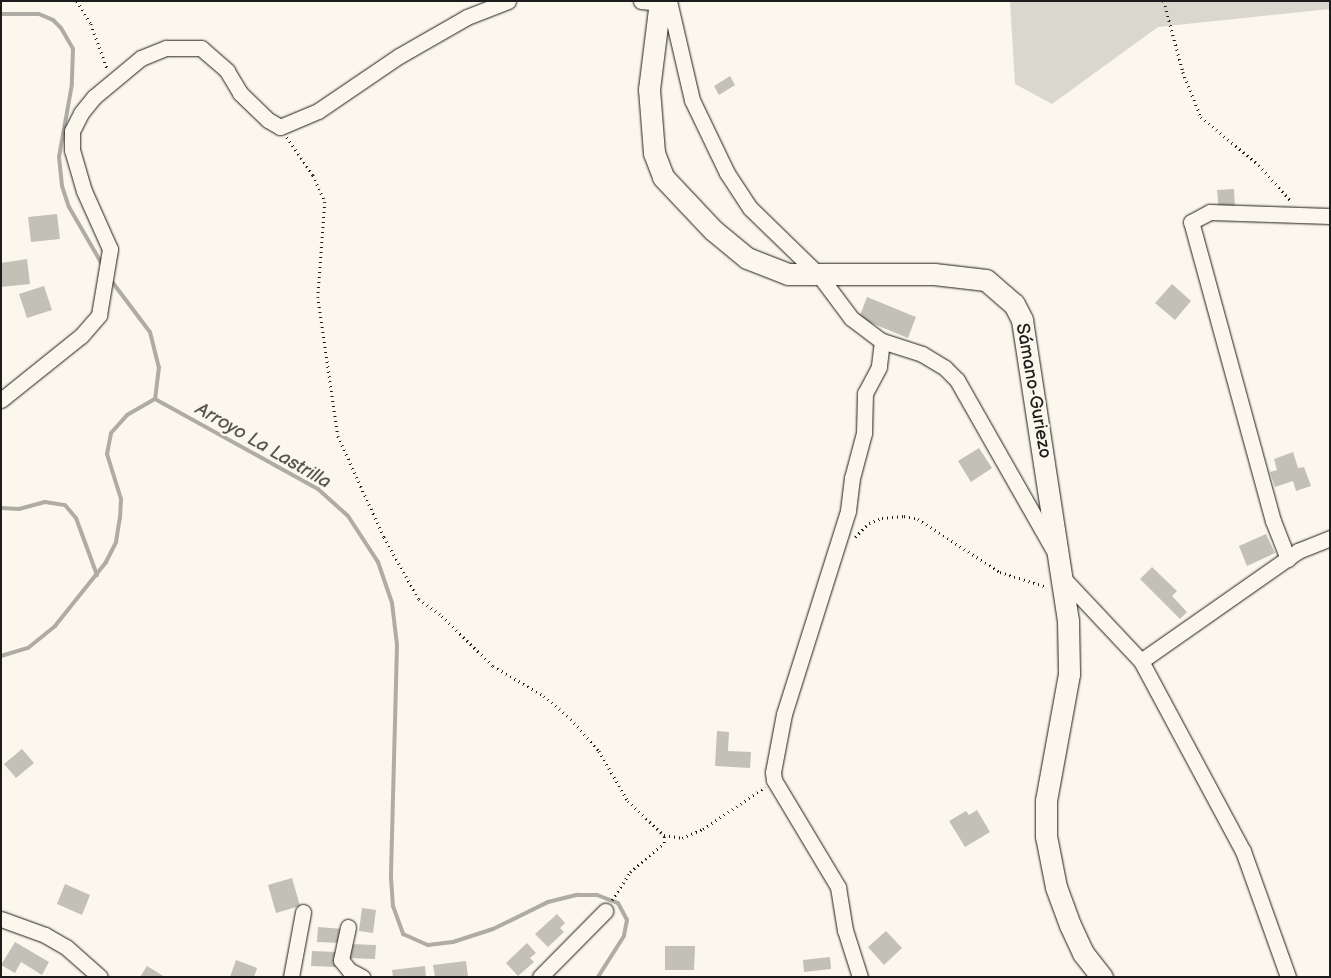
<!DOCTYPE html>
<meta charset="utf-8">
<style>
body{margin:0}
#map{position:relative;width:1331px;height:978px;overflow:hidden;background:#fbf7ec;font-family:"Balsamiq Sans",sans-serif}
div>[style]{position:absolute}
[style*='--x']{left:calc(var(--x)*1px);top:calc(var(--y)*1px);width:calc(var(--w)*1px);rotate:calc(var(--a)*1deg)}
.green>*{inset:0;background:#dad7ce}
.stream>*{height:4px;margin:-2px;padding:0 2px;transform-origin:2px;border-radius:2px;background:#afaca5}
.building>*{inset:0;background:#c3c0b8}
.path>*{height:2.5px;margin-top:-1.25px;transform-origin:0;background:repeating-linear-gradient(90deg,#1c1c1c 0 1px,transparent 0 5px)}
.roads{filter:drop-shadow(0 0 1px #1c1c1c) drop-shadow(0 0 1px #1c1c1c)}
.street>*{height:15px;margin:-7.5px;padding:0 7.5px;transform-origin:7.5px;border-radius:7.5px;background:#fbf7ec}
.secondary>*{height:21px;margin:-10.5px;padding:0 10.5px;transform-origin:10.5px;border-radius:10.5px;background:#fbf7ec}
span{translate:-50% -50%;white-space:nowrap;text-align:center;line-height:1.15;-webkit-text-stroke:4.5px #fbf7ec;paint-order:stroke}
.street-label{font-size:18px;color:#1c1c1c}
.water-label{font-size:19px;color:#575653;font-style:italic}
.frame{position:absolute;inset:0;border:2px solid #1c1c1c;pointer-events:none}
</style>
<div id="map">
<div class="green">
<div style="clip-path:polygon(1010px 1px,1330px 1px,1330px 9px,1158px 27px,1052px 104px,1015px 84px)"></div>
</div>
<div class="stream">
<div style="--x:1;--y:14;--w:38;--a:0"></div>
<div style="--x:39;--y:14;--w:15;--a:23"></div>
<div style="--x:53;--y:20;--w:11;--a:45"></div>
<div style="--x:61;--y:28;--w:24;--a:60"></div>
<div style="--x:73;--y:49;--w:35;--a:92"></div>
<div style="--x:72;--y:84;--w:74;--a:100.1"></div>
<div style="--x:59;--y:157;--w:29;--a:84"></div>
<div style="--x:62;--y:186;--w:22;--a:72"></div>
<div style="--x:69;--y:207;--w:68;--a:60"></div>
<div style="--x:110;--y:279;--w:66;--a:53"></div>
<div style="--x:150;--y:332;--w:36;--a:76"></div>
<div style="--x:159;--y:367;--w:32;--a:97"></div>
<div style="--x:155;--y:399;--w:186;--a:28.9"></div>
<div style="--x:318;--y:489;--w:40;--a:42"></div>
<div style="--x:348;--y:516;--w:55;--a:56.9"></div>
<div style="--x:378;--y:562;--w:43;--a:71.1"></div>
<div style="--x:392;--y:603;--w:42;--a:83.2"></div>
<div style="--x:397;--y:645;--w:233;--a:91.5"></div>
<div style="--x:391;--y:878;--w:28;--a:86"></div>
<div style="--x:393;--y:906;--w:30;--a:70"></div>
<div style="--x:403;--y:934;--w:27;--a:24"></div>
<div style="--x:428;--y:945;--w:25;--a:-7"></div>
<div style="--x:453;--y:942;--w:42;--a:-18"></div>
<div style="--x:493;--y:929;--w:61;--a:-26.1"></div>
<div style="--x:548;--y:902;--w:30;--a:-14"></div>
<div style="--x:577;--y:895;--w:20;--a:0"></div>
<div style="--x:597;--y:895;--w:22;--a:21"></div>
<div style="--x:618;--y:903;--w:19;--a:62"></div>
<div style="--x:627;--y:920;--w:16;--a:101"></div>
<div style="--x:624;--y:936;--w:49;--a:122.4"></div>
<div style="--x:1;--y:508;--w:18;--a:3"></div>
<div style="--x:19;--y:509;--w:27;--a:-15"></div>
<div style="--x:45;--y:502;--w:20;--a:9"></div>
<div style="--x:65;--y:505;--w:17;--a:50"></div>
<div style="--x:76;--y:518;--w:61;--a:69.8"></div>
<div style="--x:1;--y:656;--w:28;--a:-17"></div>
<div style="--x:28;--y:648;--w:35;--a:-39"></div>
<div style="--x:55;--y:626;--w:82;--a:-51.4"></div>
<div style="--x:106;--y:562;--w:22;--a:-63"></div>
<div style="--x:116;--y:542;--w:24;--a:-81"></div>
<div style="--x:120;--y:518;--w:19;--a:-87"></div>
<div style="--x:121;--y:499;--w:47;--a:-107.3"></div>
<div style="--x:107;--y:454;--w:21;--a:-79"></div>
<div style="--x:111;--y:433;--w:24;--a:-48"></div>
<div style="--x:127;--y:415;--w:32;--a:-30"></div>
</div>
<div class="building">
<div style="clip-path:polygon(730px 76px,735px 85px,719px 95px,714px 86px)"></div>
<div style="clip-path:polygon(1234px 189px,1235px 210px,1219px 211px,1217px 190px)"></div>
<div style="clip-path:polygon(57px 214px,60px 239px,31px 242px,28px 217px)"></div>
<div style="clip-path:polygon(27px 259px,30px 284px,1px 287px,1px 263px)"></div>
<div style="clip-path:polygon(1172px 284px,1191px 301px,1175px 320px,1155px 303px)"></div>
<div style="clip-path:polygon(44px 286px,52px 310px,27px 318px,19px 294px)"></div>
<div style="clip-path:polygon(867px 297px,916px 317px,908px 338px,859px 318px)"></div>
<div style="clip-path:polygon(979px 448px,992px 468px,971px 482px,958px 461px)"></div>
<div style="clip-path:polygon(1293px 452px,1298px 468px,1304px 467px,1311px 486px,1296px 491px,1293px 481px,1275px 487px,1270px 472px,1277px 470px,1274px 459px)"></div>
<div style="clip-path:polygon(1266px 534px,1275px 553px,1247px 566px,1239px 546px)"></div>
<div style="clip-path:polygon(1152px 567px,1177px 591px,1172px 596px,1187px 612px,1180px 619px,1140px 579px)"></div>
<div style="clip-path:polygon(717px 731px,729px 732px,728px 751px,751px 752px,750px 768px,715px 766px)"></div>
<div style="clip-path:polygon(22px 749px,34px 763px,16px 778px,4px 764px)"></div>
<div style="clip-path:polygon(977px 810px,990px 832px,965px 847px,949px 821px,966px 811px,969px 815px)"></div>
<div style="clip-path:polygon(292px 878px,300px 906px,276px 913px,268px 885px)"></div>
<div style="clip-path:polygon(65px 884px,90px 895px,82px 915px,57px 904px)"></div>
<div style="clip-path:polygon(362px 908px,376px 910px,373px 933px,359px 931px)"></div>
<div style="clip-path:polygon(557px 914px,565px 923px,560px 928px,564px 932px,548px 947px,535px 934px)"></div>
<div style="clip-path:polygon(318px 927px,344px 929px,343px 943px,317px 942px)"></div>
<div style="clip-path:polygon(886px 931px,902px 948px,884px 965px,868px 947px)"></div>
<div style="clip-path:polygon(15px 942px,49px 962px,42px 975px,21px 962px,15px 973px,1px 965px)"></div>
<div style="clip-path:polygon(527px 943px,536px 953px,530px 958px,534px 962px,518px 976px,506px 963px)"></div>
<div style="clip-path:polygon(350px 944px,376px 945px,375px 959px,349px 958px)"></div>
<div style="clip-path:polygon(665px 946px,695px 946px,694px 970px,665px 970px)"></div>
<div style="clip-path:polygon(312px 951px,338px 952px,337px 967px,311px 966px)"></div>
<div style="clip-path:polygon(830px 957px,831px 969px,804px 972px,803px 960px)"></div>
<div style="clip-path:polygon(236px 960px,257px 968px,254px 977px,230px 977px)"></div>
<div style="clip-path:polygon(466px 961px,468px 976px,435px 977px,433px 965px)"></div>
<div style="clip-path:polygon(147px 966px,165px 977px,140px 977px)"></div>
<div style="clip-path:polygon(425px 966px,426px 977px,393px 977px,392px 970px)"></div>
</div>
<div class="path">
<div style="--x:77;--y:1;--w:27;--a:59"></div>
<div style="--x:91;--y:24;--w:47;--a:70"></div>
<div style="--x:1164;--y:1;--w:73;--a:75"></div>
<div style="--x:1183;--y:72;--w:48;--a:68.2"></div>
<div style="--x:1201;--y:117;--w:75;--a:39.6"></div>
<div style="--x:1259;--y:165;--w:48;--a:48.4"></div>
<div style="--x:287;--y:137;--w:46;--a:55.6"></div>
<div style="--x:313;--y:175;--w:30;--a:66"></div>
<div style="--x:325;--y:202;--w:95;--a:94.2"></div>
<div style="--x:318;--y:297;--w:140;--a:81.8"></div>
<div style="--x:338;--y:436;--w:111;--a:65.5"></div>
<div style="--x:384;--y:537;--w:71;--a:60.6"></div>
<div style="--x:419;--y:599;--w:29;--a:36"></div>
<div style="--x:442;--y:616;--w:71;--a:44.4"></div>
<div style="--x:493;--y:666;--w:59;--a:30.5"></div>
<div style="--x:544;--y:696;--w:35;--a:40"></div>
<div style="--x:571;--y:719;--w:43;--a:48.8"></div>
<div style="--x:599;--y:751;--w:58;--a:59.9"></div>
<div style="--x:628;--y:801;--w:50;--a:43.4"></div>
<div style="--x:664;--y:835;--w:18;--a:9"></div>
<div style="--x:682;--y:838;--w:23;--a:-23"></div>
<div style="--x:703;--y:829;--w:75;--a:-34.1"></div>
<div style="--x:855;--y:537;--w:20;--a:-45"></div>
<div style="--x:869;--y:523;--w:14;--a:-21"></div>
<div style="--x:882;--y:518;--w:22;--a:-5"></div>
<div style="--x:904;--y:516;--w:14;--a:12"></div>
<div style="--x:918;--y:519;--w:98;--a:32.9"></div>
<div style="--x:1000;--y:572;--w:49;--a:17.7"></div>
<div style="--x:612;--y:900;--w:33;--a:-57"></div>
<div style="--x:630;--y:872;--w:45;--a:-40.5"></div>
<div style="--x:664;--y:843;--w:8;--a:-90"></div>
</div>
<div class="roads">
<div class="street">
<div style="--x:641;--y:1;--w:19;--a:6"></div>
<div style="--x:669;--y:1;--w:102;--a:76.9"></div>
<div style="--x:692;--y:100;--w:81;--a:64.4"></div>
<div style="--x:727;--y:173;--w:42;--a:56.7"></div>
<div style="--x:750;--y:208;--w:96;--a:44.2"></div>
<div style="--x:819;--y:275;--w:54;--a:53.3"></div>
<div style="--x:851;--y:318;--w:39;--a:37"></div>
<div style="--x:882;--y:341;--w:26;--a:97"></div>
<div style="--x:879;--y:367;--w:30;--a:118"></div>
<div style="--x:865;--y:393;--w:40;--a:91.4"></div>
<div style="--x:864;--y:433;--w:47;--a:104.9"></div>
<div style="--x:852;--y:478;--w:33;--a:97"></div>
<div style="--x:848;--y:511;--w:213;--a:107.5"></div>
<div style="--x:784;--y:714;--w:59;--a:100.7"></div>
<div style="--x:773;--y:772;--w:8;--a:83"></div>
<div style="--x:774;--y:780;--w:125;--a:59.1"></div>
<div style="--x:838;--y:887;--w:44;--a:80.8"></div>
<div style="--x:845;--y:930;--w:49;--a:72.3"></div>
<div style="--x:882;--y:341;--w:42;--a:18"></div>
<div style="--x:922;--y:354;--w:27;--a:31"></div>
<div style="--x:945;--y:368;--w:17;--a:45"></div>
<div style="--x:957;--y:380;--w:194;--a:60.4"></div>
<div style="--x:1;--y:400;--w:102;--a:-38.7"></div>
<div style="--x:81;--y:336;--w:28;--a:-49"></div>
<div style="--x:99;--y:315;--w:67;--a:-80.5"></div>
<div style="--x:110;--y:249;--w:64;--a:-114.1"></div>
<div style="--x:84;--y:191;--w:43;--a:-106.3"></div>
<div style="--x:72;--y:150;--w:19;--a:-90"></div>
<div style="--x:72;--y:131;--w:20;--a:-63"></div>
<div style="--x:81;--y:113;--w:21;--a:-51"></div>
<div style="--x:94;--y:97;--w:61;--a:-39.7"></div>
<div style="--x:141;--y:58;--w:27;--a:-22"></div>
<div style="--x:166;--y:48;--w:35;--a:0"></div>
<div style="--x:201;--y:48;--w:35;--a:41"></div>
<div style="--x:227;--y:71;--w:26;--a:59"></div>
<div style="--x:240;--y:93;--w:39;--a:44"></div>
<div style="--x:268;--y:120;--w:14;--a:30"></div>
<div style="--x:280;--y:127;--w:41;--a:-22.8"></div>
<div style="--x:318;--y:111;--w:98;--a:-34.2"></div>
<div style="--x:399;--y:56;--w:78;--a:-29.8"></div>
<div style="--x:467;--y:17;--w:44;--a:-21.3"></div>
<div style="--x:1288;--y:559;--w:41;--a:-111.5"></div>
<div style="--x:1273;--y:521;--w:310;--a:-105.3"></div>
<div style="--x:1191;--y:222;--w:21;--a:-28"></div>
<div style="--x:1210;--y:212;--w:120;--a:1.9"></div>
<div style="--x:1064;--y:579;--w:112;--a:46.8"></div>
<div style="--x:1141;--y:661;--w:216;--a:61.8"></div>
<div style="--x:1243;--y:851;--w:134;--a:70.3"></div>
<div style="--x:1141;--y:661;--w:192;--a:-35"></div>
<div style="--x:1298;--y:551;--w:35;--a:-22"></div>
<div style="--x:1;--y:919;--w:47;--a:20"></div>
<div style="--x:45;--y:935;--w:24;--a:30"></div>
<div style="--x:66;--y:947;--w:45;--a:41.4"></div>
<div style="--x:348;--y:927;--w:34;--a:102"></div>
<div style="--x:341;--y:960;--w:13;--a:51"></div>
<div style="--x:349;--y:970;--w:15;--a:28"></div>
<div style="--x:291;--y:977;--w:66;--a:-79.5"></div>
<div style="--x:540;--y:977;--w:93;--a:-45.4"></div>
</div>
<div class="secondary">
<div style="--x:660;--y:1;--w:89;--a:97.1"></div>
<div style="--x:649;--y:89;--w:64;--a:85.5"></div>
<div style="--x:654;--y:153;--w:26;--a:69"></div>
<div style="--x:663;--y:177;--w:73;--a:46.7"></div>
<div style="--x:713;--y:230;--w:44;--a:39.5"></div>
<div style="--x:747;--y:258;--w:44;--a:21.3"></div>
<div style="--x:788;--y:274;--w:146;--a:0"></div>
<div style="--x:934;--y:274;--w:52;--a:6.6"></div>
<div style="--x:986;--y:280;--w:37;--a:41"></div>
<div style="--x:1014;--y:304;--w:18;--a:63"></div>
<div style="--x:1022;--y:320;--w:304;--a:81.3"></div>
<div style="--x:1068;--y:620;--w:54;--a:88.9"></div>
<div style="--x:1069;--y:674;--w:128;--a:100.3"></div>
<div style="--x:1046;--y:800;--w:36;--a:90"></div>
<div style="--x:1046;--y:836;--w:52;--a:78.9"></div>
<div style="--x:1056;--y:887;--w:40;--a:69.8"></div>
<div style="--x:1070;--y:925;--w:31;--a:65"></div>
<div style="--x:1083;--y:953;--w:31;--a:52"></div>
</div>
</div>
<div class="street-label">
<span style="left:1033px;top:391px;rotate:80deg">Sámano-Guriezo</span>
</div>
<div class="water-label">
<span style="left:263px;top:446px;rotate:30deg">Arroyo La Lastrilla</span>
</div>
<div class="frame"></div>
</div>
